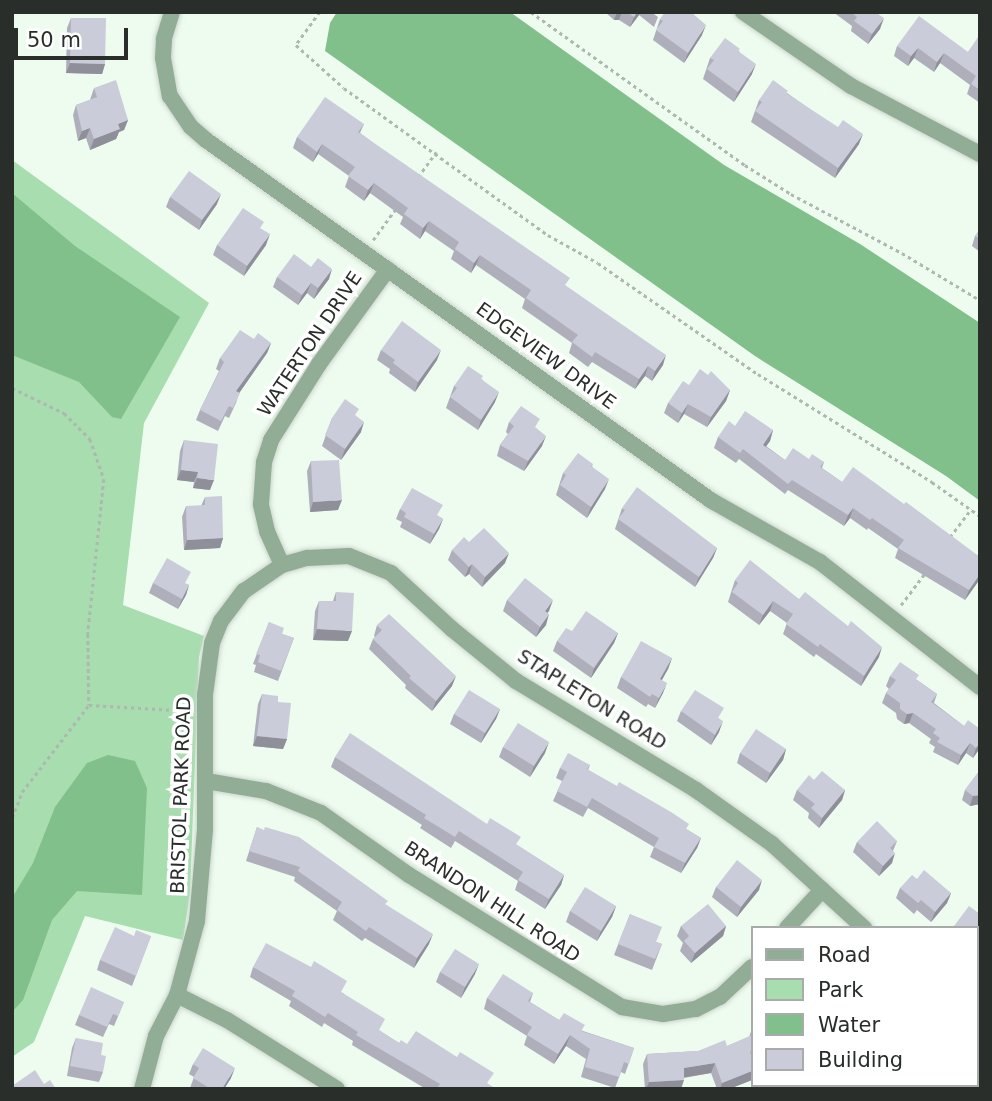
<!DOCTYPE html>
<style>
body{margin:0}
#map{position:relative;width:992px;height:1101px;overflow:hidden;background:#eefbef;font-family:"DejaVu Sans",sans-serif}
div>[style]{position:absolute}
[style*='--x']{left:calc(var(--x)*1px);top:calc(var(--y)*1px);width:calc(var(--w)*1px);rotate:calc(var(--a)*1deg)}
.green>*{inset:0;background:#a7ddaf}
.water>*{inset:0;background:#81bf8b}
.path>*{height:2.5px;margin-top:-1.25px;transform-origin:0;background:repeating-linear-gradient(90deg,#adb8ae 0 3.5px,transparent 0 7px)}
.roads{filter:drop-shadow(0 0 2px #cbd6cc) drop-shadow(0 0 2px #cbd6cc)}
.street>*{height:16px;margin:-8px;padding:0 8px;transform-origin:8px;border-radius:8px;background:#92ad96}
.wall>*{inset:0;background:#afafbb}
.shaded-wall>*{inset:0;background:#8e8f99}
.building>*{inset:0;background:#cbccda}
span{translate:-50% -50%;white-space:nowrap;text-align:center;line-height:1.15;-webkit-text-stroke:7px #fff;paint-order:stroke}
.street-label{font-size:19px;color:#292e2a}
.frame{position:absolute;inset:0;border:14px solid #292e2a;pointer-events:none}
.legend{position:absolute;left:751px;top:926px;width:228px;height:161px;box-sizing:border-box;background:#fff;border:2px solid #a9abaa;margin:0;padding:9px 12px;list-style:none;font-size:21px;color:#292e2a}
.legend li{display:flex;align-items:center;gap:14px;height:35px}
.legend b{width:35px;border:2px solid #a9abaa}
.scale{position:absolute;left:14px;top:28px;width:114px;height:32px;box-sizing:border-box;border:4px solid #292e2a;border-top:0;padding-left:9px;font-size:21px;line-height:24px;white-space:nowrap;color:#292e2a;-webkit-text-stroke:5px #fff;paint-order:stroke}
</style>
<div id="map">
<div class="green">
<div style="clip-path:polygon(12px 160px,209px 303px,144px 423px,123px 605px,204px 636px,199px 657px,190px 893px,183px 940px,85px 916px,34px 1042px,12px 1057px)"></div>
</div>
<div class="water">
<div style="clip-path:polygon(337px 12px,510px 12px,724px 165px,860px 244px,980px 323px,980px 501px,946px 476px,755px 356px,325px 51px,330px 23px)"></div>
<div style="clip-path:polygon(12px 193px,75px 246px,180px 317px,121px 419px,112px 417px,79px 382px,12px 355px)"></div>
<div style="clip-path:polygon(108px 755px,135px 761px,147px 788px,142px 895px,77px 891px,52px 920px,23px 1000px,12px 1012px,12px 898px,33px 863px,55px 807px,87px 763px)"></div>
</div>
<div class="path">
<div style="--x:320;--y:12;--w:41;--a:126"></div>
<div style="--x:296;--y:45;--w:64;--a:41.9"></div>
<div style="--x:344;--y:88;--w:251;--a:35.8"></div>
<div style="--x:548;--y:235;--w:57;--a:29.2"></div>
<div style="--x:598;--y:263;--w:195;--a:34.8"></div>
<div style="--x:758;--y:374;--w:205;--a:31.8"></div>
<div style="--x:932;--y:482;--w:59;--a:35.3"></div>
<div style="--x:531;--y:12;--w:263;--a:35.6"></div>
<div style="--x:745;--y:165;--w:54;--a:32.2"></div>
<div style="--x:791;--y:194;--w:126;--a:28"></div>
<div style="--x:902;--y:253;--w:91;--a:31.1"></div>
<div style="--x:418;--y:177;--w:31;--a:-54"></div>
<div style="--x:373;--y:240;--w:39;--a:-54"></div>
<div style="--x:12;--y:388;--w:58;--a:25.7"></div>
<div style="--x:64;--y:413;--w:37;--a:45"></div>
<div style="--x:90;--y:439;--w:42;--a:70.7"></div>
<div style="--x:104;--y:479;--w:156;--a:95.9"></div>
<div style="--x:88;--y:634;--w:71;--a:89.2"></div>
<div style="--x:89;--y:705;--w:85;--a:3.4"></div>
<div style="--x:950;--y:537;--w:35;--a:-53"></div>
<div style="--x:901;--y:605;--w:39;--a:-53"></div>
<div style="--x:12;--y:818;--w:28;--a:-69"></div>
<div style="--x:22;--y:792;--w:108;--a:-52.5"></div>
</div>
<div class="roads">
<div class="street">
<div style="--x:172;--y:12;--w:28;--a:107"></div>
<div style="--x:164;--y:39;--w:19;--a:93"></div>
<div style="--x:163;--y:58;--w:39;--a:80"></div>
<div style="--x:170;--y:96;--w:37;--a:56"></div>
<div style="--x:191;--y:127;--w:20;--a:41"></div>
<div style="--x:206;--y:140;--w:622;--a:35.51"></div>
<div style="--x:712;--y:501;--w:124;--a:29.5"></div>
<div style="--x:820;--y:562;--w:203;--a:38"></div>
<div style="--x:743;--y:12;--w:131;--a:34.4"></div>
<div style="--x:851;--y:86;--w:146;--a:27.8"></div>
<div style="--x:282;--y:565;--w:37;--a:-114"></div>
<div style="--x:267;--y:531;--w:28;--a:-103"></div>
<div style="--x:261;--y:504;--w:42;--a:-85.9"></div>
<div style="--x:264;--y:462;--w:23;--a:-72"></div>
<div style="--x:271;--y:440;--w:90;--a:-57.7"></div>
<div style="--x:319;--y:364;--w:117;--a:-54"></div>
<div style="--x:206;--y:781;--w:61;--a:9.5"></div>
<div style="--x:266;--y:791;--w:59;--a:21.8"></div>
<div style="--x:321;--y:813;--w:108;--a:35.2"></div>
<div style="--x:409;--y:875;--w:251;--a:31.8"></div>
<div style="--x:622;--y:1007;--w:42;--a:9.7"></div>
<div style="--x:663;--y:1014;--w:33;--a:-9"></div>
<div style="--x:696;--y:1009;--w:27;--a:-27"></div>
<div style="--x:720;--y:997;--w:44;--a:-43.2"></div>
<div style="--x:787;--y:928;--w:52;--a:-47.4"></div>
<div style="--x:177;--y:995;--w:56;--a:26.6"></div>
<div style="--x:227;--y:1020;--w:130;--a:32.1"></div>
<div style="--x:976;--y:1013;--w:4;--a:27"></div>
<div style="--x:976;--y:1056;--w:7;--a:-56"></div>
<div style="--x:142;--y:1089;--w:55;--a:-75.2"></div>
<div style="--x:156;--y:1036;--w:46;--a:-62.9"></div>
<div style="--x:177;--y:995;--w:77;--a:-74.9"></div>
<div style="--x:197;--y:921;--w:91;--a:-85"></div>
<div style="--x:205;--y:830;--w:135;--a:-90"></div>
<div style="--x:205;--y:695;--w:52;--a:-82.3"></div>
<div style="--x:212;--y:643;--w:24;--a:-68"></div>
<div style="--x:221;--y:621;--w:38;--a:-53"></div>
<div style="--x:244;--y:591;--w:46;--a:-34.4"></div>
<div style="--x:282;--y:565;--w:26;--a:-16"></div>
<div style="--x:307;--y:558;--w:42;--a:-2.7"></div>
<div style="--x:349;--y:556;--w:45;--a:22"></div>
<div style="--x:391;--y:573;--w:83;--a:42.6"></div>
<div style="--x:452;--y:629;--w:82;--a:39.1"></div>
<div style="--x:516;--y:681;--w:210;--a:31.2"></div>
<div style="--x:696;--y:790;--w:93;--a:35.4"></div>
<div style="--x:772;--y:844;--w:125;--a:42.4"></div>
<div style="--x:956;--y:1089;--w:4;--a:-63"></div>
</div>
</div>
<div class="wall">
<div style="clip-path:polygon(605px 12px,651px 12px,658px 17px,654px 27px,639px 15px,630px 27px,619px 20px,614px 20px)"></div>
<div style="clip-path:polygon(833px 12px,877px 12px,880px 29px,868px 44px,851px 31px,852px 26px)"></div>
<div style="clip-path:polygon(71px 18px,105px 64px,102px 74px,66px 73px,67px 28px)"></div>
<div style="clip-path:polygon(660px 19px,702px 35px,684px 63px,653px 40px)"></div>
<div style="clip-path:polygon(980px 38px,980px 103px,967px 94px,970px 85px,940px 63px,934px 72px,914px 58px,908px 66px,894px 56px,897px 46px,968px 52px)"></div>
<div style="clip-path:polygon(739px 51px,752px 74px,734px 102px,703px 79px,710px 58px)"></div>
<div style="clip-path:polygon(94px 88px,128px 120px,124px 130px,119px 132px,116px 139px,90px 150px,86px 138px,78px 141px,73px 115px,76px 105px,90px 100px)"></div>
<div style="clip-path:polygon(787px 93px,859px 144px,835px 178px,751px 122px,759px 100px)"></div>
<div style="clip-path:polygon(364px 124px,360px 133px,567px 287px,663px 365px,652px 381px,645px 376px,635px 389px,592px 362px,588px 367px,569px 353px,572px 343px,522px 308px,525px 299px,476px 265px,471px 273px,451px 259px,454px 251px,425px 231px,420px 239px,400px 224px,403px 217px,370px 193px,364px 201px,345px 187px,349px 176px,318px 154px,313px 162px,293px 148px,297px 137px)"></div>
<div style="clip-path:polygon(170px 197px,217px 204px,199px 230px,166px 207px)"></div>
<div style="clip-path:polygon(261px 229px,266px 245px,244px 276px,213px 255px,217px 245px)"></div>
<div style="clip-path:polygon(980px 229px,980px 252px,972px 246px,975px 236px)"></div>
<div style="clip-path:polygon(277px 277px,329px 279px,314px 299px,307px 293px,298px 305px,273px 287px)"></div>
<div style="clip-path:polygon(254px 339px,271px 343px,267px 353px,239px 393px,236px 403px,229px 418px,225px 416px,218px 431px,196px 420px,200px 410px,219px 371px,216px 369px,220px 358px)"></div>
<div style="clip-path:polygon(381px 350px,437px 360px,415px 392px,389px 373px,390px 369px,377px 360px)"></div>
<div style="clip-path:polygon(482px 379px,495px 402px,478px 430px,446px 408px,454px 386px)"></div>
<div style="clip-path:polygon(689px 385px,730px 390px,726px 401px,707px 427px,684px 414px,678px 423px,664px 413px,668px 403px)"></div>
<div style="clip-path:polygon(357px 417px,361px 432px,341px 460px,322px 446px,332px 418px)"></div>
<div style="clip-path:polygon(509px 422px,537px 429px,542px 446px,524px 471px,497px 456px,500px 445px,508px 434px,506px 432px)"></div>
<div style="clip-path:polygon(735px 426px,773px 430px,770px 441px,766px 446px,785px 460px,809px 459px,824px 462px,822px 468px,842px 482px,980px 557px,980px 579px,965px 600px,895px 558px,898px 549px,868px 528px,867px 530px,850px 518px,844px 526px,788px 490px,785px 494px,739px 459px,736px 463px,714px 448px,718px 437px)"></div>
<div style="clip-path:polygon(184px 440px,210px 490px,193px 488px,194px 482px,177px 480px,180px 451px)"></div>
<div style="clip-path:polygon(311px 461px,338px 510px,310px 512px,307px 471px)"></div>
<div style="clip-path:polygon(593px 464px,592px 466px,605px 489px,587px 518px,556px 495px,563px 473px)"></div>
<div style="clip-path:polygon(205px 497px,223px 538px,220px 548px,184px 550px,182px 517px,186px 506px,201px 506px)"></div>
<div style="clip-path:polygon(622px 508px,717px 548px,713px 558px,695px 587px,615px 529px)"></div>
<div style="clip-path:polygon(400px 509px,438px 516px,443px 519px,439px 529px,430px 544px,400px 527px,402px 522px,396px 519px)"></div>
<div style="clip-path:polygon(469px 542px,505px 563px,482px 587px,469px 574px,465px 577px,448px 560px,452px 550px)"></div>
<div style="clip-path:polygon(735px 580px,799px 599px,879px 657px,861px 686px,816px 654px,814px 657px,783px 634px,787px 623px,770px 611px,759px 625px,728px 602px)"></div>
<div style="clip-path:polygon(153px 583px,187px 584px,189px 585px,186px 595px,178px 609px,149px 593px)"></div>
<div style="clip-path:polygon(336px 592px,348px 641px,313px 640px,315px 611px,319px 601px,333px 601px)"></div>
<div style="clip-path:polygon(507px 600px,549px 611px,547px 613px,546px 625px,536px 637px,503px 611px)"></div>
<div style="clip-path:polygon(269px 622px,282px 634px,294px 638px,278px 681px,254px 672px,256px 665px,253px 664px)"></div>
<div style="clip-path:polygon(377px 625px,452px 686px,432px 711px,405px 688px,406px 685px,369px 649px,373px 639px,375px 637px,374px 636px)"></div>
<div style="clip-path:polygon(572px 631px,618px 633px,614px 643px,591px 678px,553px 651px,557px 641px)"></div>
<div style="clip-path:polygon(672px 658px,668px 669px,662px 680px,663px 693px,655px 708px,648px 704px,646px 707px,617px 688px,621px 677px)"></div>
<div style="clip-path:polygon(890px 676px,917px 680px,937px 694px,934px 703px,964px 726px,980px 729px,980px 748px,973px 758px,966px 753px,958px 765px,933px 752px,935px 747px,929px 743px,931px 739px,909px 723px,904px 724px,897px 719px,896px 713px,882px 703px,886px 693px,889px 689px,886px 686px)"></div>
<div style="clip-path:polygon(262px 694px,278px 702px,287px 739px,283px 749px,253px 746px,258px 704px)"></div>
<div style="clip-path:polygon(500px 709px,496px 719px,481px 743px,450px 724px,454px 714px)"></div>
<div style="clip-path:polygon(681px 711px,720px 719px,719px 732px,711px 745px,677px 721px)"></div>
<div style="clip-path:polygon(503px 747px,545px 753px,530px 777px,499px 757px)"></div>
<div style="clip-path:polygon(786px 749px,783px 760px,766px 783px,737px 763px,740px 753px)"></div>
<div style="clip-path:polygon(335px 757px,518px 846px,564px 875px,561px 885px,545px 909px,515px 890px,518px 881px,455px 841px,451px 848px,420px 828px,422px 825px,331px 767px)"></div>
<div style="clip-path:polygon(590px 765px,588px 770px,701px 838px,697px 848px,681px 873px,650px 857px,654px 847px,588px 808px,583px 817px,553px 801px,562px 781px,556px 778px,560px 768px)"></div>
<div style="clip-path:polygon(980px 770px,980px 804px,970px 806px,962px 800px,965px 790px)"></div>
<div style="clip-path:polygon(814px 780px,845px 790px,842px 800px,819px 828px,808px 818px,809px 813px,793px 800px,797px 790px)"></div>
<div style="clip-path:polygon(257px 827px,386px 905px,429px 944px,414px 968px,365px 938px,362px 941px,333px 920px,337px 911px,294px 881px,295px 877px,246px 861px)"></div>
<div style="clip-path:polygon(897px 841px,893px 851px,892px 863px,879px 876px,853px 852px,857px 842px)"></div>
<div style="clip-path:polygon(917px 879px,951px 893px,947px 903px,931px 922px,917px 910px,914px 914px,896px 898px,900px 888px)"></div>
<div style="clip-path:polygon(716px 887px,759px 890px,737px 917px,712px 897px)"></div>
<div style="clip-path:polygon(616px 906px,612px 917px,597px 941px,566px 922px,570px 911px)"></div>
<div style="clip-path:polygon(630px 914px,656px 942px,662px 944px,652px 970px,614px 955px)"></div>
<div style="clip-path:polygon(980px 914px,980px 964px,976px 962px,976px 928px,953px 928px,954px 926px)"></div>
<div style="clip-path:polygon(681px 926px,726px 926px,723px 936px,691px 963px,680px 951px,683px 943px,677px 936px)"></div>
<div style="clip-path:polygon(151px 936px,132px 986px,97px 970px,100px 960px)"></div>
<div style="clip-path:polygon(253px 967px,343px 993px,380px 1031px,399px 1043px,407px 1044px,496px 1089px,426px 1089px,352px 1045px,353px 1041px,324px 1023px,322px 1027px,289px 1006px,291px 1001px,250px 977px)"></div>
<div style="clip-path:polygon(440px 972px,475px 974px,461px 998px,436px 982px)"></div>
<div style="clip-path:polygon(533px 993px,530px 1002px,559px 1020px,583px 1031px,634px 1048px,625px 1074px,621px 1072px,615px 1088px,581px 1077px,586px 1059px,566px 1046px,554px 1064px,524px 1045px,527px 1036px,484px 1009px,487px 998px)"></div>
<div style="clip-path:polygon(124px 1002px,114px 1026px,109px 1024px,103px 1037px,75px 1025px,79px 1015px)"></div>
<div style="clip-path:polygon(752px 1029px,752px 1080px,729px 1089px,717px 1089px,711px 1073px,684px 1078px,681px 1089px,645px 1089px,643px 1064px,647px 1054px,698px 1051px,727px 1046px,749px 1037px)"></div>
<div style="clip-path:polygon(76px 1038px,101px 1055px,103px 1072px,99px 1082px,67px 1076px,72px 1048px)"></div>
<div style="clip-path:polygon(193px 1064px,231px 1078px,224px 1089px,191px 1089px,190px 1088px,194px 1077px,189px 1074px)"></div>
</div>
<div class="shaded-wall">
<div style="clip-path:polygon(617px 12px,622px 12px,619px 20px,614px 20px)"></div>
<div style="clip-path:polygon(637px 12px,640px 12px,639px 15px,630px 27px,634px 17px)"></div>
<div style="clip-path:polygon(884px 18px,880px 29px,868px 44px,872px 34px)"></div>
<div style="clip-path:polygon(706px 25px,702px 35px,684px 63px,688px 53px)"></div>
<div style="clip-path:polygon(918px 48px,914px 58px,908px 66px,911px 56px)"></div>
<div style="clip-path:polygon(944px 53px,940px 63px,934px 72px,937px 62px)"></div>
<div style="clip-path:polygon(70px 63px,105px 64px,102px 74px,66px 73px)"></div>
<div style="clip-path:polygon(756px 64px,752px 74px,734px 102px,738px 92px)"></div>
<div style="clip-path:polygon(128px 120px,124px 130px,119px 132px,116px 139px,90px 150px,94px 139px,118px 124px)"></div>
<div style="clip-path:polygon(90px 128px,86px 138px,78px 141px,82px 131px)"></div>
<div style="clip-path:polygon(863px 134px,859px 144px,835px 178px,838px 168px)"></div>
<div style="clip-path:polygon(322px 144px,318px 154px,313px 162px,317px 152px)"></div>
<div style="clip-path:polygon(374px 183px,370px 193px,364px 201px,368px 190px)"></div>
<div style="clip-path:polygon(221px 194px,217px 204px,199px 230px,202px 220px)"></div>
<div style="clip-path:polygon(429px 221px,425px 231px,420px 239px,423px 228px)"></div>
<div style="clip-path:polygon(270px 234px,266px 245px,244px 276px,247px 266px)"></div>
<div style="clip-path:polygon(480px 255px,476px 265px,471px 273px,474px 263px)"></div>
<div style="clip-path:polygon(332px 269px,329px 279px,314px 299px,318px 288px)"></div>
<div style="clip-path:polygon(311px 283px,307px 293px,298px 305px,302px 295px)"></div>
<div style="clip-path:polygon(271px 343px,267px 353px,233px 402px,236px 391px)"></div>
<div style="clip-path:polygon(441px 350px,437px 360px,415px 392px,418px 382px)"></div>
<div style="clip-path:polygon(666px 355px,663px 365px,652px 381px,655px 371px)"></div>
<div style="clip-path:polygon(648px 366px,645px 376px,635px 389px,639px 379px)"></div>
<div style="clip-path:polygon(730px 390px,726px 401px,707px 427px,711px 417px)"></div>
<div style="clip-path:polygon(499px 392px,495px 402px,478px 430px,481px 420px)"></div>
<div style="clip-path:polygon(688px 404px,684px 414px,678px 423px,682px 413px)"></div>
<div style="clip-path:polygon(364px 422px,361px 432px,341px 460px,345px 449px)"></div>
<div style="clip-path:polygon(773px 430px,770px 441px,760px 455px,763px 445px)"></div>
<div style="clip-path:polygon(546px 436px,542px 446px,524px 471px,528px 461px)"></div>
<div style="clip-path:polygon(181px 470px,198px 472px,194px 482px,177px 480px)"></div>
<div style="clip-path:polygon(197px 478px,214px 480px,210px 490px,193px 488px)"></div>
<div style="clip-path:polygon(609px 479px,605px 489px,587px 518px,591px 507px)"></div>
<div style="clip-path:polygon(342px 500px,338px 510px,310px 512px,313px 502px)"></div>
<div style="clip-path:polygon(853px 508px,850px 518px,844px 526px,848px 515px)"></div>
<div style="clip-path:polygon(443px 519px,439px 529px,430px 544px,434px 534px)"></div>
<div style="clip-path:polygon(223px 538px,220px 548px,184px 550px,187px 540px)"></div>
<div style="clip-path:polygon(717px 548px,713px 558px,695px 587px,699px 577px)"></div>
<div style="clip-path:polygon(509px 553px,505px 563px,482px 587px,485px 577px)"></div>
<div style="clip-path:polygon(472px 564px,469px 574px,465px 577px,469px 567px)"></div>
<div style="clip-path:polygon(980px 574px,980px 579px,965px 600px,969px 590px)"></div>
<div style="clip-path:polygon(189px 585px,186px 595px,178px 609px,182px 599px)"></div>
<div style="clip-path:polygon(553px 600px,549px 611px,541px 621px,545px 611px)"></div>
<div style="clip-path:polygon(773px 601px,770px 611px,759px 625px,763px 615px)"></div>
<div style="clip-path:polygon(549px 614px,546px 625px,536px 637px,540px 627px)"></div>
<div style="clip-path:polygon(317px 629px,352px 631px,348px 641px,313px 640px)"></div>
<div style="clip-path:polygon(618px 633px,614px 643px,591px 678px,594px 668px)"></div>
<div style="clip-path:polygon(882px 647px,879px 657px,861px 686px,864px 676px)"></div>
<div style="clip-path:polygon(672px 658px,668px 669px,656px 690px,660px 679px)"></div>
<div style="clip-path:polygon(456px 676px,452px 686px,432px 711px,436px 701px)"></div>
<div style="clip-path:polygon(667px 683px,663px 693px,655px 708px,659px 698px)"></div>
<div style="clip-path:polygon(500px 709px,496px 719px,481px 743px,485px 733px)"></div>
<div style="clip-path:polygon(913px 713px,909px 723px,904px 724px,907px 714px)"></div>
<div style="clip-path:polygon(723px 721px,719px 732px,711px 745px,715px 735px)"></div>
<div style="clip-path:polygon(257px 736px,287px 739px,283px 749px,253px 746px)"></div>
<div style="clip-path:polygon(549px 742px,545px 753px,530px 777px,534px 766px)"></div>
<div style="clip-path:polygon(970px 743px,966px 753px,958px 765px,961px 755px)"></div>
<div style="clip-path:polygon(980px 743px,980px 748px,973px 758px,976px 748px)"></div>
<div style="clip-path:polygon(786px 749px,783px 760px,766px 783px,770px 773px)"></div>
<div style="clip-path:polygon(845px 790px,842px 800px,819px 828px,822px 818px)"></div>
<div style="clip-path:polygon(980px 795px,980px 804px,970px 806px,973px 796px)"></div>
<div style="clip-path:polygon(701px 838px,697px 848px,681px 873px,685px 863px)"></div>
<div style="clip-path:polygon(895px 853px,892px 863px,879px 876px,883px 866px)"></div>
<div style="clip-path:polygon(564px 875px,561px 885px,545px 909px,549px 899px)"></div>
<div style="clip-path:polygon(762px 880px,759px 890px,737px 917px,741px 907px)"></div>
<div style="clip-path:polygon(951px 893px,947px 903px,931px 922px,935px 912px)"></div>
<div style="clip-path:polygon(616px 906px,612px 917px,597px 941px,601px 931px)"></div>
<div style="clip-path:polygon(726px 926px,723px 936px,691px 963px,695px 953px)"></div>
<div style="clip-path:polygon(433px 934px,429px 944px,414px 968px,417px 958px)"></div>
<div style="clip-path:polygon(479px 964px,475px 974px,461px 998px,465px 987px)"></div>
<div style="clip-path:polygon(570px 1035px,566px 1046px,554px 1064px,558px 1054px)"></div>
<div style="clip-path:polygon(715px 1063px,711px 1073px,680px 1078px,684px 1068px)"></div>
<div style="clip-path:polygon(235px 1068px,231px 1078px,224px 1089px,222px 1089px)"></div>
<div style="clip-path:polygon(752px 1071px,752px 1080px,729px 1089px,720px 1089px,722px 1083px)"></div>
<div style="clip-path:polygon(684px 1080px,681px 1089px,646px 1089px,649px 1082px)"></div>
</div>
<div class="building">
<div style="clip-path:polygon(627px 12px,637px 12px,634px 17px)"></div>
<div style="clip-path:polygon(665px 12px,691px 12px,706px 25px,688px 53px,656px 30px,663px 21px,660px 19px)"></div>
<div style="clip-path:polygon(851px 12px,875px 12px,884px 18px,872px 34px,854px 21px,857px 17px)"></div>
<div style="clip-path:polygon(919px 16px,968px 52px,978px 37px,980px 38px,980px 90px,971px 84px,976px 76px,944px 53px,937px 62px,918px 48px,911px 56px,897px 46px)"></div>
<div style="clip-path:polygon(71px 18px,106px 18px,105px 64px,70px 63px)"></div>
<div style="clip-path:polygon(725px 38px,740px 49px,738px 51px,756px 64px,738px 92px,707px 69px,714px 60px,710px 58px)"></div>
<div style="clip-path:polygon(116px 80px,128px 120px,118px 124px,120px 129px,94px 139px,90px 128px,82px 131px,76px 105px,97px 97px,94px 88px)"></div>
<div style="clip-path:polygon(773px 80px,788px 91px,786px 93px,838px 127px,843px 120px,863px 134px,838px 168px,755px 111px,762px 102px,759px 100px)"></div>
<div style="clip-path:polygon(325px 97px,364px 124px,358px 132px,570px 278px,565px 285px,666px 355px,655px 371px,648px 366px,639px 379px,595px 352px,592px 357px,572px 342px,578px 335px,526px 298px,531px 290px,480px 255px,474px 263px,455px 249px,459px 242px,429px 221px,423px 228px,404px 214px,408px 208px,374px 183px,368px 190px,348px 176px,355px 167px,322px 144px,317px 152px,297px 137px)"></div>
<div style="clip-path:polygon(189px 171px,221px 194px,202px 220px,170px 197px)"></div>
<div style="clip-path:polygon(243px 208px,264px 222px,260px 228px,270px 234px,247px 266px,217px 245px)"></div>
<div style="clip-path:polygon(980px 229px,980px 239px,975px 236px)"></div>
<div style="clip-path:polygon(294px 254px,311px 267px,318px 258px,332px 269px,318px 288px,311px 283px,302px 295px,277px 277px)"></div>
<div style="clip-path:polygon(402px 321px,441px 350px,418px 382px,393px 363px,395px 360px,381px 350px)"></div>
<div style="clip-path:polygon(240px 330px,254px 339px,258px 333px,271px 343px,236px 391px,240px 393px,233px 408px,229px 406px,221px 421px,200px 410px,224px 362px,220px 358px)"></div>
<div style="clip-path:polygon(468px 366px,483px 376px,481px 379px,499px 392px,481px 420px,450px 397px,457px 388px,454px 386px)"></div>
<div style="clip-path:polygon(700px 369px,708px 375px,711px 371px,730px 390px,711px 417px,688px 404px,682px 413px,668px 403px,683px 381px,689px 385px)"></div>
<div style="clip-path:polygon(345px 399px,359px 409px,355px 415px,364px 422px,345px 449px,325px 435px,332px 418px)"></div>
<div style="clip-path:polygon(521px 406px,540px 419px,535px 427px,546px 436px,528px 461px,500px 445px,514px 426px,509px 422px)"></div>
<div style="clip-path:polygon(745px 411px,773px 430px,763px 445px,785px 460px,793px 448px,809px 459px,812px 454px,824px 462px,820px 467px,842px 482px,853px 467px,904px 504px,906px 502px,980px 557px,980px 574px,969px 590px,898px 548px,904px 540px,872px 518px,870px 520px,853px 508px,848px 515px,792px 480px,788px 484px,743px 449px,740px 453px,718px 437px,729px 421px,735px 426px)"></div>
<div style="clip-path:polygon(184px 440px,218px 444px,214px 480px,197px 478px,198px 472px,181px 470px)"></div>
<div style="clip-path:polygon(578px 453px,593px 464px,591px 466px,609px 479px,591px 507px,560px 485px,566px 475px,563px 473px)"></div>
<div style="clip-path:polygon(339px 460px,342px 500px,313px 502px,311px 461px)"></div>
<div style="clip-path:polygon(637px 487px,717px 548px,699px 577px,618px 519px,625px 510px,622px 508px)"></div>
<div style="clip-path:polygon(412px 488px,443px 505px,437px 515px,443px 519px,434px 534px,404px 517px,406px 513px,400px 509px)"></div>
<div style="clip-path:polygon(222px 496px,223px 538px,187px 540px,186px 506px,205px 505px,205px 497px)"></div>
<div style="clip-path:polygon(484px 528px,509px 553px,485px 577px,472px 564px,469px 567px,452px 550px,464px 537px,469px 542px)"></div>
<div style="clip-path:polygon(167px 558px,191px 572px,185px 583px,189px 585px,182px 599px,153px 583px)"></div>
<div style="clip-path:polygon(750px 560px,799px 599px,805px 592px,848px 626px,851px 621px,882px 647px,864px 676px,820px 644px,818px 647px,786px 624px,793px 614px,773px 601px,763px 615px,732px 592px,738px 583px,735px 580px)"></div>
<div style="clip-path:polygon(525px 578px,553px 600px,545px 611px,549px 614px,540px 627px,507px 600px)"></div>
<div style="clip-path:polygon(336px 592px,354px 593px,352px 631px,317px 629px,319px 601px,336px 601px)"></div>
<div style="clip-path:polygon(586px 611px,618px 633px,594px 668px,557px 641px,566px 628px,572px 631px)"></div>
<div style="clip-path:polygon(389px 614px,456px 676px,436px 701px,409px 678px,411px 676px,373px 639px,382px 630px,377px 625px)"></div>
<div style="clip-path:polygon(269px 622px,284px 628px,282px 634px,294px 638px,281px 671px,258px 662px,260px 655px,256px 654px)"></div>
<div style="clip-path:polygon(641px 641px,672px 658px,660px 679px,667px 683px,659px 698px,652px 694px,650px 697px,621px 677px)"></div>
<div style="clip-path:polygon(900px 662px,919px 675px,916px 679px,937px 694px,931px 702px,964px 726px,968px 720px,980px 729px,980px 743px,976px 748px,970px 743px,961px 755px,937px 742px,940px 738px,933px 733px,936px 729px,913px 713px,907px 714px,900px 709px,900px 703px,886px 693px,896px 680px,890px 676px)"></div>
<div style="clip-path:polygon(469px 690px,500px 709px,485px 733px,454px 714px)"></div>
<div style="clip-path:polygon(695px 690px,724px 708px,718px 718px,723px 721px,715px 735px,681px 711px)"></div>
<div style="clip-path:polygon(262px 694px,278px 696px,278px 702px,291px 703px,287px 739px,257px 736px)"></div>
<div style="clip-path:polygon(518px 723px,549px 742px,534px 766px,503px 747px)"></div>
<div style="clip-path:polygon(756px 729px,786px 749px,770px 773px,740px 753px)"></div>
<div style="clip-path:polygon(350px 733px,487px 824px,490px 818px,521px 837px,516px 844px,564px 875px,549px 899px,518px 880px,523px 872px,459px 831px,455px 837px,424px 818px,426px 815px,335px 757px)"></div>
<div style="clip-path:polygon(568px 753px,590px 765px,587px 769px,617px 786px,619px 782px,671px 812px,689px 824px,686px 829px,701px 838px,685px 863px,654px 847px,659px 838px,592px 798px,587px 807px,557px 791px,567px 772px,560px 768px)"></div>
<div style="clip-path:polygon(980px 770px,980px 795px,973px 796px,965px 790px)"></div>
<div style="clip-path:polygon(822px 771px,845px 790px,822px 818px,811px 808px,815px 804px,797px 790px,809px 775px,814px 780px)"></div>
<div style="clip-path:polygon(877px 821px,897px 841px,890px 848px,895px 853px,883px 866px,857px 842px)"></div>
<div style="clip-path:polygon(257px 827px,264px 830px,265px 827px,299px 837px,388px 901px,385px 904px,433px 934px,417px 958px,369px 927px,366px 931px,337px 910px,342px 902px,298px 871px,300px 867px,249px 851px)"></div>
<div style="clip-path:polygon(737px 860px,762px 880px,741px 907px,716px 887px)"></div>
<div style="clip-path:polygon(924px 870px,951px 893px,935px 912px,921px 900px,918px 903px,900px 888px,912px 875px,917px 879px)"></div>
<div style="clip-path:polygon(585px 887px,616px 906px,601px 931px,570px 911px)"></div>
<div style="clip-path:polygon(708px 904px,726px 926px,695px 953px,684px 941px,689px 936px,681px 926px)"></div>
<div style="clip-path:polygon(969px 906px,980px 914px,980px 951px,976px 949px,976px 928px,955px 928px,954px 926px)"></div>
<div style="clip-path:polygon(630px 914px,662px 927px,656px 942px,662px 944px,655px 959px,618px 944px)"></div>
<div style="clip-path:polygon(115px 927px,134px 936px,136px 930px,151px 936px,136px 976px,100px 960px)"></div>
<div style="clip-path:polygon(266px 943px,311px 967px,314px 961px,347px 981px,341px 992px,385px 1019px,379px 1030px,399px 1043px,401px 1040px,407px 1044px,416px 1031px,457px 1057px,460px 1052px,494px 1073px,487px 1083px,496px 1089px,440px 1089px,438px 1087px,440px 1084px,356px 1035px,358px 1032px,328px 1013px,325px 1017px,292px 996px,295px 991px,253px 967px)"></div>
<div style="clip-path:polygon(455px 949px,479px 964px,465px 987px,440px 972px)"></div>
<div style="clip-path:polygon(503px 974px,533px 993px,528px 1001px,559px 1020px,564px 1013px,585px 1025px,581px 1031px,634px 1048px,629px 1064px,624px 1062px,619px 1077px,585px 1067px,590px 1049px,570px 1035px,558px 1054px,527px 1035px,532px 1027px,487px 998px)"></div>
<div style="clip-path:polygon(91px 987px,124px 1002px,118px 1016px,113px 1014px,107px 1027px,79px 1015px)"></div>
<div style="clip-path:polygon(752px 1035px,752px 1050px,750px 1052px,752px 1059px,752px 1071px,722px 1083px,715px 1063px,684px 1068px,684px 1080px,649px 1082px,647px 1054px,698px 1051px,725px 1040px,727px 1046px)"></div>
<div style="clip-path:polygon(76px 1038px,103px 1043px,101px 1055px,106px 1056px,103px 1072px,70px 1066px)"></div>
<div style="clip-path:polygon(203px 1048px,235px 1068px,222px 1089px,211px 1089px,193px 1078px,199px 1068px,193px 1064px)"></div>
<div style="clip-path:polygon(35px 1070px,44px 1084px,50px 1080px,56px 1089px,13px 1089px,12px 1086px)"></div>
<div style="clip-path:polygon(866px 1085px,888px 1085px,893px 1089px,863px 1089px)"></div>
</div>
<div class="street-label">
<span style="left:310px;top:344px;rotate:-56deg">WATERTON DRIVE</span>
<span style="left:546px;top:356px;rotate:36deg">EDGEVIEW DRIVE</span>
<span style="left:592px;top:700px;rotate:32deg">STAPLETON ROAD</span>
<span style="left:181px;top:795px;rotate:-88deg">BRISTOL PARK ROAD</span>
<span style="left:492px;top:902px;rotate:33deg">BRANDON HILL ROAD</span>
</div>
<div class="frame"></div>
<ul class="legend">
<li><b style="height:9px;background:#92ad96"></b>Road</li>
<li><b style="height:19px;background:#a7ddaf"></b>Park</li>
<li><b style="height:19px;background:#81bf8b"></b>Water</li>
<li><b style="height:19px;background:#cbccda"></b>Building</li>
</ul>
<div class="scale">50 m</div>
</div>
